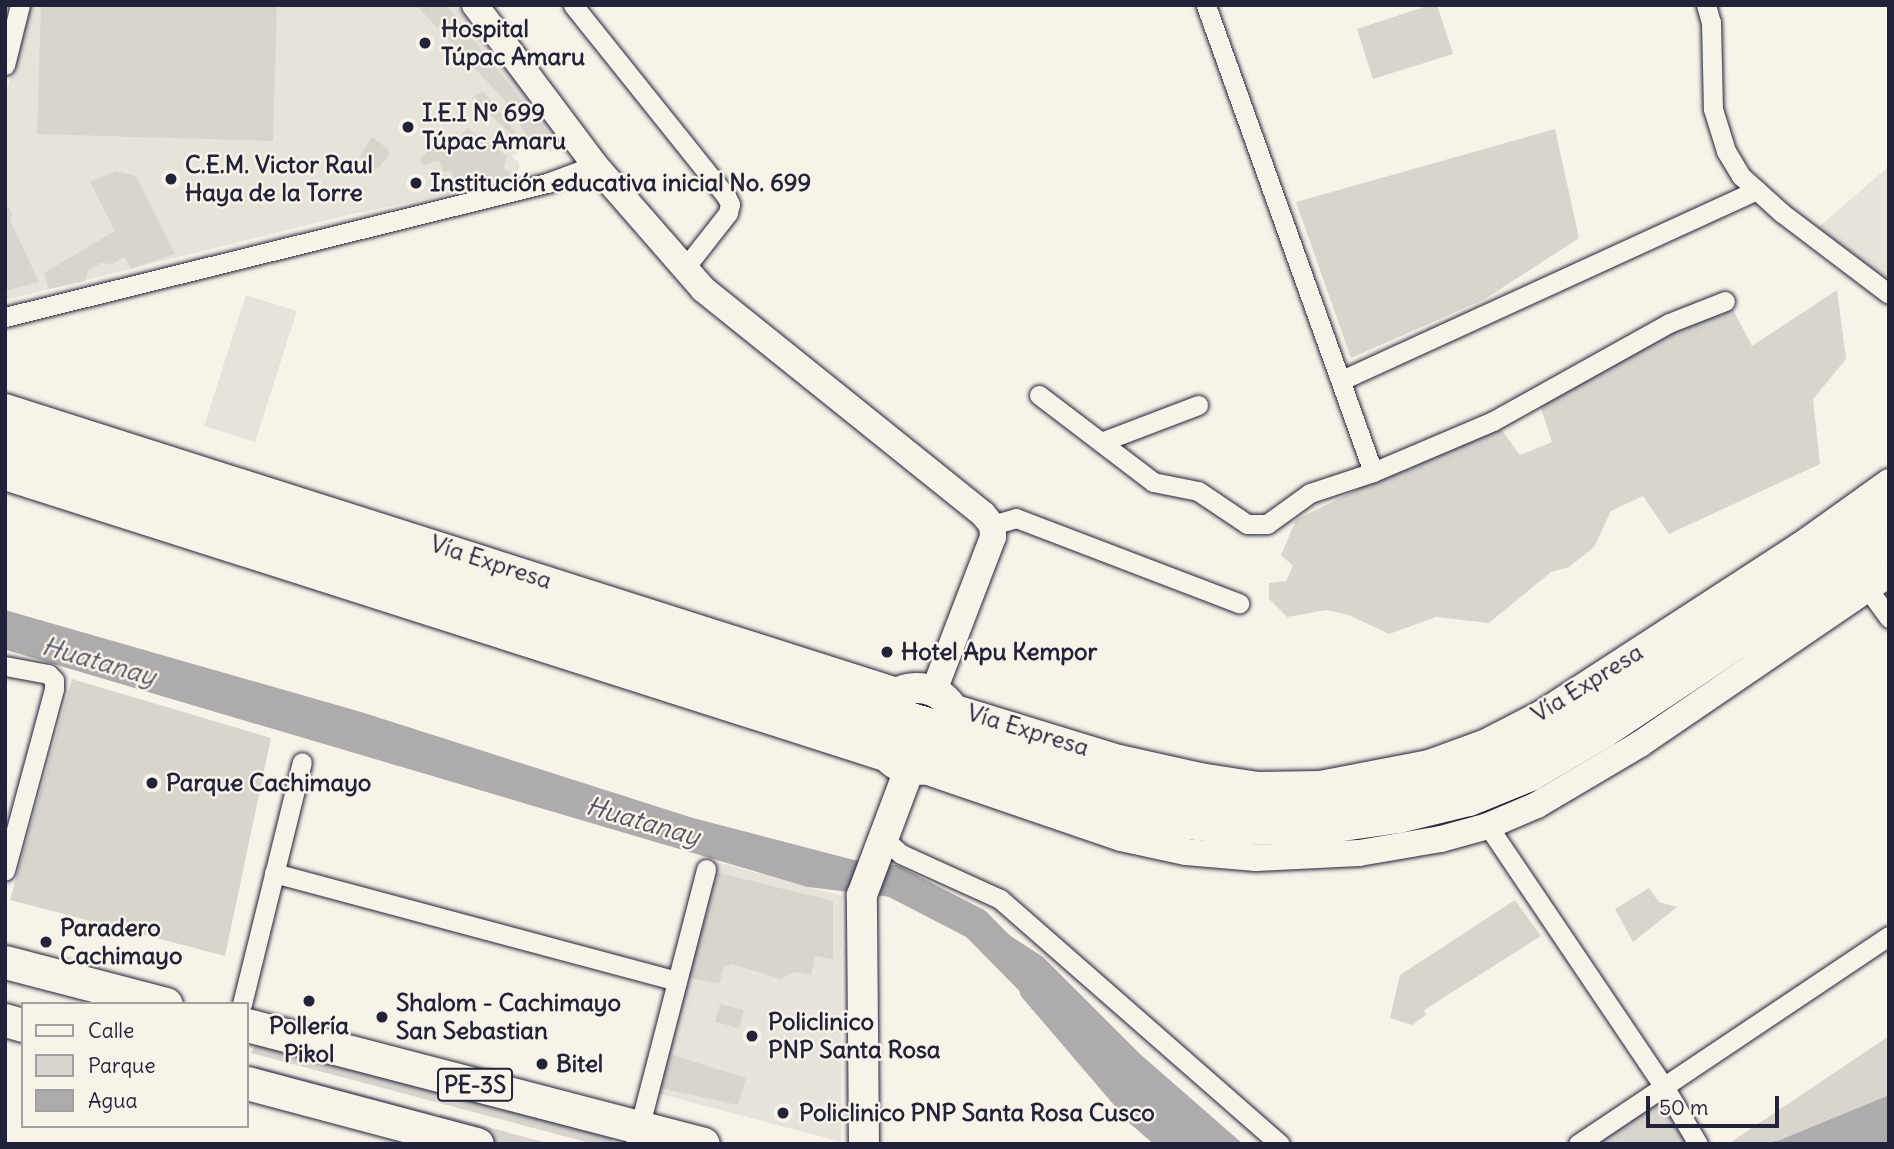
<!DOCTYPE html>
<meta charset="utf-8">
<style>
body{margin:0}
#map{position:relative;width:1894px;height:1149px;overflow:hidden;background:#f7f3e8;font-family:Delius,sans-serif}
div>[style]{position:absolute}
[style*='--x']{left:calc(var(--x)*1px);top:calc(var(--y)*1px);width:calc(var(--w)*1px);rotate:calc(var(--a)*1deg)}
.built>*{inset:0;background:#e7e3db}
.green>*{inset:0;background:#d8d5cf}
.water>*{inset:0;background:#aeabad}
.river>*{height:32px;margin:-16px;padding:0 16px;transform-origin:16px;border-radius:16px;background:#aeabad}
.roads{filter:drop-shadow(0 0 2px #22223b) drop-shadow(0 0 2px #22223b)}
.street>*{height:19px;margin:-9.5px;padding:0 9.5px;transform-origin:9.5px;border-radius:9.5px;background:#f7f3e8}
.secondary>*{height:26px;margin:-13px;padding:0 13px;transform-origin:13px;border-radius:13px;background:#f7f3e8}
.primary>*{height:30px;margin:-15px;padding:0 15px;transform-origin:15px;border-radius:15px;background:#f7f3e8}
.primary>.ring{margin:-15px;padding:0;box-sizing:content-box;background:none;border:30px solid #f7f3e8;border-radius:50%}
.highway>*{height:33px;margin:-16.5px;padding:0 16.5px;transform-origin:16.5px;border-radius:16.5px;background:#f7f3e8}
.dots>*{width:19px;height:19px;translate:-50% -50%;box-sizing:border-box;border:4px solid #f7f3e8;border-radius:50%}
span{translate:-50% -50%;white-space:nowrap;text-align:center;line-height:1.15;-webkit-text-stroke:5px #f7f3e8;paint-order:stroke}
.shield-label span{padding:2px 5px;background:#f7f3e8;border:2px solid;border-radius:5px;-webkit-text-stroke-width:0}
.shield-label{font-size:23px;color:#22223b;font-weight:700}
.poi-label{font-size:24px;color:#22223b;font-weight:700}
.left{translate:0 -50%;text-align:left}
.street-label{font-size:24px;color:#22223b}
.water-label{font-size:26px;color:#535263;font-style:italic}
.frame{position:absolute;inset:0;border:7px solid #22223b;pointer-events:none}
.legend{position:absolute;left:21px;top:1002px;width:228px;height:126px;box-sizing:border-box;background:#f7f3e8;border:2px solid #a29fa3;margin:0;padding:9px 12px;list-style:none;font-size:21px;color:#22223b}
.legend li{display:flex;align-items:center;gap:14px;height:35px}
.legend b{width:35px;border:2px solid #a29fa3}
.scale{position:absolute;left:1646px;top:1096px;width:133px;height:32px;box-sizing:border-box;border:4px solid #22223b;border-top:0;padding-left:9px;font-size:21px;line-height:24px;white-space:nowrap;color:#22223b;-webkit-text-stroke:5px #f7f3e8;paint-order:stroke}
</style>
<div id="map">
<div class="built">
<div style="clip-path:polygon(29px 5px,455px 5px,568px 147px,556px 152px,524px 149px,512px 156px,519px 163px,519px 168px,508px 182px,348px 215px,5px 300px,5px 99px)"></div>
<div style="clip-path:polygon(1889px 166px,1889px 282px,1804px 240px)"></div>
<div style="clip-path:polygon(246px 295px,297px 311px,255px 442px,204px 426px)"></div>
<div style="clip-path:polygon(713px 861px,842px 896px,841px 1142px,649px 1091px)"></div>
</div>
<div class="green">
<div style="clip-path:polygon(41px 5px,277px 6px,273px 141px,37px 134px)"></div>
<div style="clip-path:polygon(416px 5px,446px 5px,557px 144px,530px 142px,507px 103px)"></div>
<div style="clip-path:polygon(1430px 5px,1437px 5px,1453px 54px,1373px 79px,1357px 29px)"></div>
<div style="clip-path:polygon(483px 91px,517px 134px,511px 134px,472px 98px)"></div>
<div style="clip-path:polygon(467px 128px,507px 156px,503px 169px,511px 172px,508px 176px,457px 188px,451px 171px,443px 172px,439px 161px,422px 165px,420px 159px,437px 141px,450px 150px)"></div>
<div style="clip-path:polygon(1555px 129px,1579px 238px,1485px 299px,1351px 358px,1296px 202px)"></div>
<div style="clip-path:polygon(372px 137px,388px 149px,389px 155px,379px 167px,367px 175px,360px 155px)"></div>
<div style="clip-path:polygon(116px 171px,136px 176px,175px 254px,131px 269px,125px 257px,112px 264px,101px 263px,88px 271px,85px 281px,49px 289px,44px 273px,115px 231px,90px 182px)"></div>
<div style="clip-path:polygon(9px 207px,12px 214px,10px 220px,39px 282px,5px 291px,5px 209px)"></div>
<div style="clip-path:polygon(1837px 290px,1846px 359px,1813px 399px,1820px 464px,1669px 534px,1643px 496px,1611px 511px,1594px 547px,1569px 567px,1551px 572px,1489px 623px,1436px 617px,1389px 634px,1349px 615px,1326px 610px,1287px 617px,1269px 599px,1269px 583px,1286px 581px,1293px 566px,1281px 555px,1296px 520px,1495px 421px,1520px 455px,1552px 442px,1537px 396px,1727px 298px,1752px 346px)"></div>
<div style="clip-path:polygon(72px 679px,271px 738px,225px 956px,10px 900px)"></div>
<div style="clip-path:polygon(719px 873px,833px 901px,833px 959px,815px 956px,811px 975px,794px 972px,781px 979px,732px 964px,724px 967px,719px 984px,688px 977px)"></div>
<div style="clip-path:polygon(1649px 888px,1659px 902px,1677px 907px,1633px 942px,1615px 909px)"></div>
<div style="clip-path:polygon(1515px 900px,1541px 936px,1424px 1010px,1426px 1015px,1412px 1025px,1390px 1018px,1400px 975px)"></div>
<div style="clip-path:polygon(720px 1004px,744px 1010px,739px 1028px,715px 1022px)"></div>
<div style="clip-path:polygon(1889px 1036px,1889px 1095px,1780px 1140px,1763px 1144px,1728px 1144px)"></div>
<div style="clip-path:polygon(256px 1043px,613px 1137px,611px 1144px,594px 1144px,251px 1053px)"></div>
<div style="clip-path:polygon(672px 1055px,746px 1078px,738px 1105px,660px 1088px)"></div>
<div style="clip-path:polygon(257px 1066px,433px 1113px,430px 1124px,254px 1077px)"></div>
<div style="clip-path:polygon(1665px 1088px,1694px 1144px,1584px 1144px)"></div>
<div style="clip-path:polygon(440px 1114px,551px 1144px,504px 1144px,437px 1126px)"></div>
</div>
<div class="water">
<div style="clip-path:polygon(5px 610px,361px 712px,693px 818px,919px 877px,1043px 957px,1140px 1054px,1243px 1144px,1178px 1144px,1140px 1111px,976px 924px,893px 881px,810px 871px,5px 633px)"></div>
<div style="clip-path:polygon(1889px 1095px,1889px 1144px,1763px 1144px,1780px 1140px)"></div>
</div>
<div class="river">
<div style="--x:5;--y:633;--w:839;--a:16.47"></div>
<div style="--x:810;--y:871;--w:84;--a:6.9"></div>
<div style="--x:893;--y:881;--w:93;--a:27.4"></div>
<div style="--x:976;--y:924;--w:110;--a:45.4"></div>
<div style="--x:1035;--y:988;--w:162;--a:49.5"></div>
<div style="--x:1140;--y:1111;--w:50;--a:41"></div>
</div>
<div class="roads">
<div class="street">
<div style="--x:573;--y:5;--w:245;--a:51.3"></div>
<div style="--x:726;--y:196;--w:9;--a:63"></div>
<div style="--x:730;--y:204;--w:9;--a:103"></div>
<div style="--x:728;--y:213;--w:71;--a:128.2"></div>
<div style="--x:1706;--y:5;--w:18;--a:74"></div>
<div style="--x:1711;--y:22;--w:87;--a:88.7"></div>
<div style="--x:1713;--y:109;--w:44;--a:72.8"></div>
<div style="--x:1726;--y:151;--w:29;--a:59"></div>
<div style="--x:1741;--y:176;--w:55;--a:42.1"></div>
<div style="--x:1782;--y:213;--w:134;--a:37.1"></div>
<div style="--x:5;--y:65;--w:62;--a:-76"></div>
<div style="--x:5;--y:317;--w:558;--a:-13.89"></div>
<div style="--x:547;--y:183;--w:51;--a:-20.6"></div>
<div style="--x:1342;--y:380;--w:456;--a:-24.6"></div>
<div style="--x:1039;--y:395;--w:143;--a:37.3"></div>
<div style="--x:1153;--y:482;--w:46;--a:11.3"></div>
<div style="--x:1198;--y:491;--w:59;--a:34"></div>
<div style="--x:1247;--y:524;--w:20;--a:0"></div>
<div style="--x:1267;--y:524;--w:53;--a:-35.8"></div>
<div style="--x:1310;--y:493;--w:66;--a:-18.4"></div>
<div style="--x:1373;--y:472;--w:496;--a:-109.7"></div>
<div style="--x:1101;--y:442;--w:104;--a:-20.9"></div>
<div style="--x:1373;--y:472;--w:130;--a:-23"></div>
<div style="--x:1493;--y:421;--w:201;--a:-29.1"></div>
<div style="--x:1669;--y:323;--w:60;--a:-21.4"></div>
<div style="--x:992;--y:525;--w:25;--a:-16"></div>
<div style="--x:1016;--y:518;--w:239;--a:20.9"></div>
<div style="--x:1868;--y:589;--w:36;--a:54"></div>
<div style="--x:5;--y:666;--w:44;--a:10.5"></div>
<div style="--x:48;--y:674;--w:8;--a:45"></div>
<div style="--x:54;--y:680;--w:9;--a:90"></div>
<div style="--x:54;--y:689;--w:188;--a:105.1"></div>
<div style="--x:1488;--y:826;--w:316;--a:56"></div>
<div style="--x:1665;--y:1088;--w:65;--a:59.5"></div>
<div style="--x:882;--y:837;--w:25;--a:42"></div>
<div style="--x:901;--y:854;--w:109;--a:24.4"></div>
<div style="--x:1000;--y:899;--w:372;--a:41.2"></div>
<div style="--x:274;--y:873;--w:417;--a:15"></div>
<div style="--x:242;--y:1004;--w:249;--a:-76.1"></div>
<div style="--x:635;--y:1144;--w:284;--a:-75.5"></div>
<div style="--x:1578;--y:1144;--w:374;--a:-33.8"></div>
</div>
<div class="secondary">
<div style="--x:475;--y:5;--w:200;--a:53.1"></div>
<div style="--x:595;--y:165;--w:164;--a:48.9"></div>
<div style="--x:703;--y:289;--w:359;--a:38.8"></div>
<div style="--x:983;--y:514;--w:14;--a:51"></div>
<div style="--x:992;--y:525;--w:12;--a:85"></div>
<div style="--x:993;--y:537;--w:165;--a:111"></div>
<div style="--x:5;--y:407;--w:939;--a:17.66"></div>
<div style="--x:5;--y:477;--w:927;--a:17.71"></div>
<div style="--x:952;--y:707;--w:175;--a:17"></div>
<div style="--x:1119;--y:758;--w:83;--a:12.5"></div>
<div style="--x:1200;--y:776;--w:59;--a:8.8"></div>
<div style="--x:1258;--y:785;--w:62;--a:-0.9"></div>
<div style="--x:1320;--y:784;--w:111;--a:-10.9"></div>
<div style="--x:1429;--y:763;--w:59;--a:-20"></div>
<div style="--x:1484;--y:743;--w:65;--a:-27.3"></div>
<div style="--x:1542;--y:713;--w:309;--a:-33"></div>
<div style="--x:1801;--y:545;--w:108;--a:-35.6"></div>
<div style="--x:922;--y:770;--w:210;--a:18.9"></div>
<div style="--x:1121;--y:838;--w:66;--a:12.2"></div>
<div style="--x:1186;--y:852;--w:70;--a:4.9"></div>
<div style="--x:1256;--y:858;--w:103;--a:-2.8"></div>
<div style="--x:1359;--y:853;--w:83;--a:-9.7"></div>
<div style="--x:1441;--y:839;--w:49;--a:-15.5"></div>
<div style="--x:1488;--y:826;--w:53;--a:-23.2"></div>
<div style="--x:1537;--y:805;--w:120;--a:-30.6"></div>
<div style="--x:1640;--y:744;--w:301;--a:-34.3"></div>
</div>
<div class="primary">
<div style="--x:5;--y:429;--w:1160;--a:17.67"></div>
<div style="--x:1110;--y:781;--w:65;--a:13.4"></div>
<div style="--x:1173;--y:796;--w:81;--a:7.1"></div>
<div style="--x:1253;--y:806;--w:80;--a:-2.1"></div>
<div style="--x:1333;--y:803;--w:73;--a:-9.5"></div>
<div style="--x:1405;--y:791;--w:77;--a:-16.6"></div>
<div style="--x:1479;--y:769;--w:77;--a:-23.9"></div>
<div style="--x:1549;--y:738;--w:330;--a:-33.3"></div>
<div style="--x:1825;--y:557;--w:79;--a:-36.3"></div>
<div style="--x:5;--y:456;--w:1155;--a:17.74"></div>
<div style="--x:1105;--y:808;--w:74;--a:11.8"></div>
<div style="--x:1177;--y:823;--w:70;--a:5.7"></div>
<div style="--x:1247;--y:830;--w:75;--a:-0.8"></div>
<div style="--x:1322;--y:829;--w:78;--a:-8.1"></div>
<div style="--x:1399;--y:818;--w:72;--a:-13.7"></div>
<div style="--x:1469;--y:801;--w:67;--a:-22"></div>
<div style="--x:1531;--y:776;--w:85;--a:-30.5"></div>
<div style="--x:1604;--y:733;--w:343;--a:-33.7"></div>
<div class="ring" style="left:876px;top:688px;width:52px;height:52px"></div>
<div style="--x:864;--y:1144;--w:249;--a:-90.5"></div>
<div style="--x:862;--y:895;--w:134;--a:-69.4"></div>
</div>
<div class="highway">
<div style="--x:5;--y:962;--w:166;--a:14.6"></div>
<div style="--x:5;--y:1020;--w:19;--a:16"></div>
<div style="--x:247;--y:1025;--w:471;--a:14.6"></div>
<div style="--x:247;--y:1083;--w:238;--a:14.9"></div>
</div>
</div>
<div class="dots">
<div style="left:425px;top:43px;background:#22223b"></div>
<div style="left:408px;top:127px;background:#22223b"></div>
<div style="left:171px;top:179px;background:#22223b"></div>
<div style="left:416px;top:183px;background:#22223b"></div>
<div style="left:887px;top:652px;background:#22223b"></div>
<div style="left:152px;top:783px;background:#22223b"></div>
<div style="left:46px;top:942px;background:#22223b"></div>
<div style="left:309px;top:1001px;background:#22223b"></div>
<div style="left:382px;top:1017px;background:#22223b"></div>
<div style="left:752px;top:1036px;background:#22223b"></div>
<div style="left:542px;top:1064px;background:#22223b"></div>
<div style="left:783px;top:1113px;background:#22223b"></div>
</div>
<div class="shield-label">
<span style="left:475px;top:1085px">PE-3S</span>
</div>
<div class="poi-label">
<span class="left" style="left:441px;top:43px">Hospital<br>Túpac Amaru</span>
<span class="left" style="left:422px;top:127px">I.E.I Nº 699<br>Túpac Amaru</span>
<span class="left" style="left:185px;top:179px">C.E.M. Victor Raul<br>Haya de la Torre</span>
<span class="left" style="left:430px;top:183px">Institución educativa inicial No. 699</span>
<span class="left" style="left:901px;top:652px">Hotel Apu Kempor</span>
<span class="left" style="left:166px;top:783px">Parque Cachimayo</span>
<span class="left" style="left:60px;top:942px">Paradero<br>Cachimayo</span>
<span class="left" style="left:396px;top:1017px">Shalom - Cachimayo<br>San Sebastian</span>
<span class="left" style="left:768px;top:1036px">Policlinico<br>PNP Santa Rosa</span>
<span style="left:309px;top:1040px">Pollería<br>Pikol</span>
<span class="left" style="left:556px;top:1064px">Bitel</span>
<span class="left" style="left:799px;top:1113px">Policlinico PNP Santa Rosa Cusco</span>
</div>
<div class="street-label">
<span style="left:491px;top:562px;rotate:18deg">Vía Expresa</span>
<span style="left:1587px;top:683px;rotate:-32deg">Vía Expresa</span>
<span style="left:1028px;top:730px;rotate:17deg">Vía Expresa</span>
</div>
<div class="water-label">
<span style="left:99px;top:661px;rotate:16deg">Huatanay</span>
<span style="left:643px;top:821px;rotate:16deg">Huatanay</span>
</div>
<div class="frame"></div>
<ul class="legend">
<li><b style="height:9px;background:#f7f3e8"></b>Calle</li>
<li><b style="height:19px;background:#d8d5cf"></b>Parque</li>
<li><b style="height:19px;background:#aeabad"></b>Agua</li>
</ul>
<div class="scale">50 m</div>
</div>
